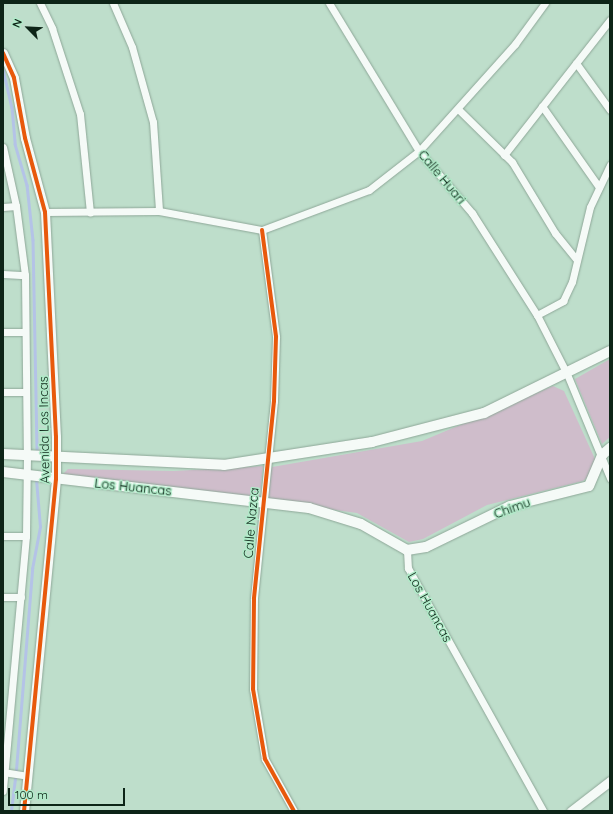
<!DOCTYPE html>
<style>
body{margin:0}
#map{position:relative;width:613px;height:814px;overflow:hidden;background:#bedecb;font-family:Quicksand,sans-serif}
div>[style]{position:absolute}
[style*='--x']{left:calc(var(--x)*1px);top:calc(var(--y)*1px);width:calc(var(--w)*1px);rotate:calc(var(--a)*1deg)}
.green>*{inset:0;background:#cfbdcb}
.stream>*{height:2.5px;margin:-1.25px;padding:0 1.25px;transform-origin:1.25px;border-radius:1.25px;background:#b4c3e7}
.roads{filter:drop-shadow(0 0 1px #8ea798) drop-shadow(0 0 1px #8ea798)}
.minor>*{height:7px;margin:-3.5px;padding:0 3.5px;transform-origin:3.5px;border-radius:3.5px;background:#f5faf7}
.tertiary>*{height:9px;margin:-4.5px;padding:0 4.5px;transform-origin:4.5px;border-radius:4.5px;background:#f5faf7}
.secondary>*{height:10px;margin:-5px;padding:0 5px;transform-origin:5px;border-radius:5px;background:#f5faf7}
.cycleway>*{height:4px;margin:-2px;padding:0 2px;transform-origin:2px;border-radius:2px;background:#e8590c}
span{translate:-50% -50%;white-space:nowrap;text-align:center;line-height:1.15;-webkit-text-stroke:3px #b1ebc9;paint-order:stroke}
.street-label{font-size:13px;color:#0d2417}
.frame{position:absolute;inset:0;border:4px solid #0d2417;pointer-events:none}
.north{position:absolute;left:8px;top:8px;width:40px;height:40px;-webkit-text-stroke:3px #b1ebc9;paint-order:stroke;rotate:294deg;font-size:11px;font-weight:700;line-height:16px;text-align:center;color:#0d2417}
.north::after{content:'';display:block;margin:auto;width:14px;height:18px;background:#0d2417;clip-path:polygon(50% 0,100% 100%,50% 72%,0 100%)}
.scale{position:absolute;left:8px;top:788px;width:117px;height:18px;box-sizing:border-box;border:2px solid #0d2417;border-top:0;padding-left:5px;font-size:12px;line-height:14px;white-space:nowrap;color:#0d2417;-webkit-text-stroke:3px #b1ebc9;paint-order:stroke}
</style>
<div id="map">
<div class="green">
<div style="clip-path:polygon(610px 359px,610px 437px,602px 444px,575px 379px)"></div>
<div style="clip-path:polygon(553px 386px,564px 391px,595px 459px,588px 477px,583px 481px,487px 505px,423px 539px,409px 542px,357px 513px,270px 501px,266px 493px,272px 467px,422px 441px)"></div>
<div style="clip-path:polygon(263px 466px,259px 504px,63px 474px,68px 469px,174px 471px)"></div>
</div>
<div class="stream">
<div style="--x:3;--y:69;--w:39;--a:77"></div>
<div style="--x:12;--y:107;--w:37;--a:85"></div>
<div style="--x:15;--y:144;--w:43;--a:73.7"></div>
<div style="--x:27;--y:185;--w:55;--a:83.8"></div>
<div style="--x:33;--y:240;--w:209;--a:88.9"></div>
<div style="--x:16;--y:770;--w:202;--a:-85.4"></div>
<div style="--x:32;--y:569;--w:43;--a:-79.2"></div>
<div style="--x:40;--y:527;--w:48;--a:-94.8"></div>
<div style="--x:11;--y:811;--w:34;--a:-83"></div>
</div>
<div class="roads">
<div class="minor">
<div style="--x:40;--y:3;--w:28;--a:64"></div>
<div style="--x:52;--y:28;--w:90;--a:72"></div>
<div style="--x:80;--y:114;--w:99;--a:84.2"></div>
<div style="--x:113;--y:3;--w:48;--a:66.6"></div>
<div style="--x:132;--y:47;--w:78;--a:74.4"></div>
<div style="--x:153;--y:122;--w:89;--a:86.1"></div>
<div style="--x:329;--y:3;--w:173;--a:58.7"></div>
<div style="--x:419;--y:151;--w:82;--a:49.5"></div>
<div style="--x:472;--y:213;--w:121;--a:57.5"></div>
<div style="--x:537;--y:315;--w:66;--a:63"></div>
<div style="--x:567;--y:374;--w:113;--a:67.5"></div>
<div style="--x:576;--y:63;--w:58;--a:54.1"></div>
<div style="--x:542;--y:106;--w:99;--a:54.9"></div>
<div style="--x:458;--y:109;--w:76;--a:44.5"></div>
<div style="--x:512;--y:162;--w:83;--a:58.8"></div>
<div style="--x:555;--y:233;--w:33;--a:51"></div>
<div style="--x:3;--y:147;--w:60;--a:77.6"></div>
<div style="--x:16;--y:206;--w:70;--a:82.6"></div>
<div style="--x:25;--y:275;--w:180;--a:89.4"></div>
<div style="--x:27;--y:455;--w:81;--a:90.7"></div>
<div style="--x:26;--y:536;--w:256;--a:95.2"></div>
<div style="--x:504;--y:155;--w:172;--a:-51.9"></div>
<div style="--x:3;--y:207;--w:13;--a:-4"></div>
<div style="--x:45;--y:212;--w:114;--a:-0.5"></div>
<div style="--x:159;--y:211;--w:105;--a:10.5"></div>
<div style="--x:262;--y:230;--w:114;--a:-20.5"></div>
<div style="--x:369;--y:190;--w:63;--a:-38"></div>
<div style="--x:419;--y:151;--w:144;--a:-48.1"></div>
<div style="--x:515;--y:44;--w:51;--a:-53.8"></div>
<div style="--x:262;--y:230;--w:108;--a:82.5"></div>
<div style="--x:276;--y:337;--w:64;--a:91.8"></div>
<div style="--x:274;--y:401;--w:199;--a:95.8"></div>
<div style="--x:254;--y:599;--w:90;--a:90.6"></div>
<div style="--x:253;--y:689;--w:71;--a:80.3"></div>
<div style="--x:265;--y:759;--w:60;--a:60.9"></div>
<div style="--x:3;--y:274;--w:22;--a:3"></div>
<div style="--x:537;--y:315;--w:30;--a:-28"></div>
<div style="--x:563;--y:301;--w:21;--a:-65"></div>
<div style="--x:572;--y:282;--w:77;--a:-76.5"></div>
<div style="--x:590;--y:207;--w:47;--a:-64.5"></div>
<div style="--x:3;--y:332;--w:21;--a:0"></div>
<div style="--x:3;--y:392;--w:22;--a:0"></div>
<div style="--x:3;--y:536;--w:23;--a:0"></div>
<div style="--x:407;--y:550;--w:18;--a:87"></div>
<div style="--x:408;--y:568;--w:278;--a:60.9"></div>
<div style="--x:3;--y:597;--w:18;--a:0"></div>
<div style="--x:3;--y:772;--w:25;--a:9"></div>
</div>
<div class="tertiary">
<div style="--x:3;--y:53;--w:27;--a:66"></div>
<div style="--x:14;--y:78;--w:61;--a:79.6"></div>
<div style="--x:25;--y:138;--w:77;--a:74.9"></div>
<div style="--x:45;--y:212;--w:225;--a:87.2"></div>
<div style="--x:56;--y:437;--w:42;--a:90"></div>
<div style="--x:56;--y:479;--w:334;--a:95.5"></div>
<div style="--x:571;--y:811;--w:49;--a:-37.6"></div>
</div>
<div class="secondary">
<div style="--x:3;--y:454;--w:221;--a:2.8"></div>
<div style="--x:224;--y:465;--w:150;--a:-8.8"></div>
<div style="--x:372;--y:442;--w:116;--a:-14.5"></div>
<div style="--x:484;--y:413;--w:140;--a:-26.2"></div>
<div style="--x:3;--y:472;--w:308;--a:6.7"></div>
<div style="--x:309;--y:508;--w:54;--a:17.1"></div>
<div style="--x:361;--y:524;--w:53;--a:29.5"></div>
<div style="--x:407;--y:550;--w:19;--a:-9"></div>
<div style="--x:426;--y:547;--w:93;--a:-26"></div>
<div style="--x:510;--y:506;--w:81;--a:-14.2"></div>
<div style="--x:589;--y:486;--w:34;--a:-67"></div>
<div style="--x:602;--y:455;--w:11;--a:-41"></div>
</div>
</div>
<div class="cycleway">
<div style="--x:3;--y:53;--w:27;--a:66"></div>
<div style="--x:14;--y:78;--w:61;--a:79.6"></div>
<div style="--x:25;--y:138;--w:77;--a:74.9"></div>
<div style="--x:45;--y:212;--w:225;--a:87.2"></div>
<div style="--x:56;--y:437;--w:42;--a:90"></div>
<div style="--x:56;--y:479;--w:334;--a:95.5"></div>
<div style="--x:262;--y:230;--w:108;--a:82.5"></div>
<div style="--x:276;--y:337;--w:64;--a:91.8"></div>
<div style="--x:274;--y:401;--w:199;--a:95.8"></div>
<div style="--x:254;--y:599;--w:90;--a:90.6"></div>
<div style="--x:253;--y:689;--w:71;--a:80.3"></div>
<div style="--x:265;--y:759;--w:60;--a:60.9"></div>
</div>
<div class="street-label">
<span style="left:442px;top:177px;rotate:50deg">Calle Huari</span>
<span style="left:44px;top:430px;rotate:-91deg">Avenida Los Incas</span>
<span style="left:133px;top:487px;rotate:6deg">Los Huancas</span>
<span style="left:512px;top:508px;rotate:-20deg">Chimu</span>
<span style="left:251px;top:523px;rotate:-85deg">Calle Nazca</span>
<span style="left:430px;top:607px;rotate:61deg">Los Huancas</span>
</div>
<div class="frame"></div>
<div class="north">N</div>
<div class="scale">100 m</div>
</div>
